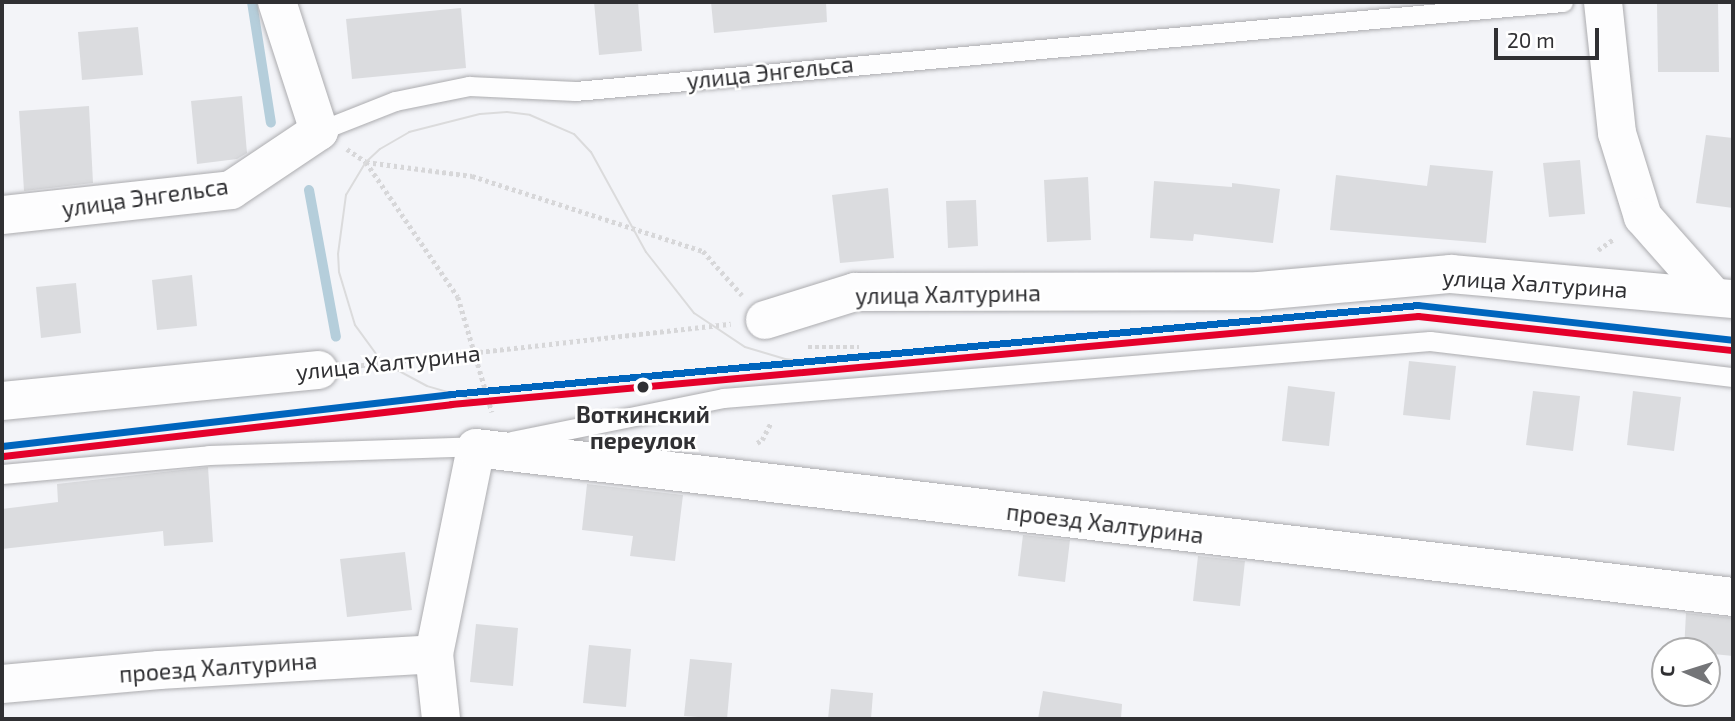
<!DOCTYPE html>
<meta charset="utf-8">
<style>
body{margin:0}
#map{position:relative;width:1735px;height:721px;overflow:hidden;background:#f3f4f8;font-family:"Exo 2",sans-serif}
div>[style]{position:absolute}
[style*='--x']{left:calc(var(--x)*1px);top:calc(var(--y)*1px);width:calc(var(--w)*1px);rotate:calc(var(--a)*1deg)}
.stream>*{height:10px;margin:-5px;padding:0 5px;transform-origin:5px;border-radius:5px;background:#b5cedb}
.building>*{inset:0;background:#dbdcdf}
.path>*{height:4.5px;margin-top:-2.25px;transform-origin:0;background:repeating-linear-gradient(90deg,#d7d7d9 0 3.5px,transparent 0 7px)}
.roads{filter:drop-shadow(0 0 2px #acacaf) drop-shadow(0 0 2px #acacaf)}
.lane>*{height:19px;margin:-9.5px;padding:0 9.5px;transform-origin:9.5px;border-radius:9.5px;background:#fdfdfe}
.street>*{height:38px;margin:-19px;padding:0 19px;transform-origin:19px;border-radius:19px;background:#fdfdfe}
.tram>*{height:2px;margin:-1px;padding:0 1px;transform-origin:1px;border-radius:1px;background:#dbdbdc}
.tram-1>*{height:7px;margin:-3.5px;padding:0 3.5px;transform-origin:3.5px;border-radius:3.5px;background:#0065bd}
.tram-2>*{height:7px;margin:-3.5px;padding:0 3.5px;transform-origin:3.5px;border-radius:3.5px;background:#e4002b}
.dots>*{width:19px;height:19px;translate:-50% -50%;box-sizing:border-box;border:4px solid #fff;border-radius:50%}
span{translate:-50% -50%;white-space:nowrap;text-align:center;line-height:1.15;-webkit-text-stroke:5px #fff;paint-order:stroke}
.street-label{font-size:23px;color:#303033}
.stop-label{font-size:23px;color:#303033;font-weight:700}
.frame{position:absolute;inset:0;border:4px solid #303033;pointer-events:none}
.north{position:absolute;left:1651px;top:637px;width:70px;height:70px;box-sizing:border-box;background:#fff;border:2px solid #acacad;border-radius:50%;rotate:273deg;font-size:19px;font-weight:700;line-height:28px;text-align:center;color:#303033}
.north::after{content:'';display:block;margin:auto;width:24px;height:32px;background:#747578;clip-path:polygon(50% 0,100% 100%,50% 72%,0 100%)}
.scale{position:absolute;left:1494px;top:28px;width:105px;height:32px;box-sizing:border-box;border:4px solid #303033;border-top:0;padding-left:9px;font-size:21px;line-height:24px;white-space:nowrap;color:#303033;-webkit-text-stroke:5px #fff;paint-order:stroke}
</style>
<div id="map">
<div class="stream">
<div style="--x:252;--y:2;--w:122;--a:81.1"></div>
<div style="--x:309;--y:190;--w:149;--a:79.6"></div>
</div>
<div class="building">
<div style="clip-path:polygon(594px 2px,638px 2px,642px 51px,599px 55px)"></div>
<div style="clip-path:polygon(711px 2px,826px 2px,827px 22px,714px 33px)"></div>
<div style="clip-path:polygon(1657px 3px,1718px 3px,1719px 72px,1658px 72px)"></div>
<div style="clip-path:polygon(461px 8px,466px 68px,352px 79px,346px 19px)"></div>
<div style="clip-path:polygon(138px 27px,143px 75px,82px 80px,78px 32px)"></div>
<div style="clip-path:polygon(242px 96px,247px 153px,237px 159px,197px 164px,191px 101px)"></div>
<div style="clip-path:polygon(89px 106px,93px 183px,24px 191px,19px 111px)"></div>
<div style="clip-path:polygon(1706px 135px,1733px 138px,1733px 208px,1696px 203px)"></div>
<div style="clip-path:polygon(1580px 160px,1585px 214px,1549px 217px,1543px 163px)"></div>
<div style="clip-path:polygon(1430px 165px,1493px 171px,1486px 243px,1330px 230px,1336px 175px,1427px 186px)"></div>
<div style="clip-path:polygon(1088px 177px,1091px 240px,1047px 242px,1044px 180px)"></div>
<div style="clip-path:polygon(1154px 181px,1232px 187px,1232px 183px,1280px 189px,1273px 243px,1194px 234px,1193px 241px,1150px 238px)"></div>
<div style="clip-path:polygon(888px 188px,894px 258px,840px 263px,832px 195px)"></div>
<div style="clip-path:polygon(976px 200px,978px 246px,948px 248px,946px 201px)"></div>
<div style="clip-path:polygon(192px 275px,197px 326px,157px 330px,152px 280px)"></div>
<div style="clip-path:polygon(76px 283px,81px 333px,41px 338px,36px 287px)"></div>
<div style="clip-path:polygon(1409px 361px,1456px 366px,1450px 420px,1403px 415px)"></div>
<div style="clip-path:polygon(1288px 386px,1335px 392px,1329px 446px,1282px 441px)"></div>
<div style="clip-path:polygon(1533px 391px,1580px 396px,1573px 451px,1526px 445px)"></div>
<div style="clip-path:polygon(1633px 391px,1681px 397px,1674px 451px,1627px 445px)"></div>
<div style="clip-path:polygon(208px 467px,213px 542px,164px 546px,163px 531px,2px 549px,2px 509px,58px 502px,57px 484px)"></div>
<div style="clip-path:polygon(587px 484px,683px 495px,675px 561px,630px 556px,633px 536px,582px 530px)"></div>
<div style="clip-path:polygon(1023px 535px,1070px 540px,1065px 582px,1018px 576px)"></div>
<div style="clip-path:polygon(405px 552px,412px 610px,347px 617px,340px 559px)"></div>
<div style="clip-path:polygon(1198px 556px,1245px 561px,1240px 606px,1193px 601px)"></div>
<div style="clip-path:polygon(1686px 613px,1733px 618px,1733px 656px,1684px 651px)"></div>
<div style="clip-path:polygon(476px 624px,518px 628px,513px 686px,470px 682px)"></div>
<div style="clip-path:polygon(589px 645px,631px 649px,626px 707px,583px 703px)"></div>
<div style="clip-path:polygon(690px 659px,732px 663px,727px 719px,684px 716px)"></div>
<div style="clip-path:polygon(831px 689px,873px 693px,871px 719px,828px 719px)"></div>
<div style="clip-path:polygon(1043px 691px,1122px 704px,1121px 719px,1038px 719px)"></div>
</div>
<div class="path">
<div style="--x:347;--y:149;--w:23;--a:34"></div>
<div style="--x:366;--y:162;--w:163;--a:55.7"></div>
<div style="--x:458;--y:297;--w:120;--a:73.5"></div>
<div style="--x:366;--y:162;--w:107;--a:7.5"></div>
<div style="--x:472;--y:176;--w:243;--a:18"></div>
<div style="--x:703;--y:251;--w:59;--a:48.4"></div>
<div style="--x:1598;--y:250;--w:19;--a:-35"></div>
<div style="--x:808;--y:347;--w:51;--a:0"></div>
<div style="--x:354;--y:366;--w:379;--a:-6.4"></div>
<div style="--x:757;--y:443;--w:6;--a:-31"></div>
<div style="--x:762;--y:440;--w:20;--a:-63"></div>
</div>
<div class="roads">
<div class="lane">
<div style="--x:319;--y:131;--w:82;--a:-21.5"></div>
<div style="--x:395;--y:101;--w:76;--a:-11.5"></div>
<div style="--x:469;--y:86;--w:106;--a:2.7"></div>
<div style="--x:575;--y:91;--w:992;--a:-5.15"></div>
<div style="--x:512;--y:441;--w:215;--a:-11.5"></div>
<div style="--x:723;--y:398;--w:709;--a:-4.61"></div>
<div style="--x:1430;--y:341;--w:305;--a:6.8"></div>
<div style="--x:2;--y:474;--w:208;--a:-5.2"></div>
<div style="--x:209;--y:455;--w:274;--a:-1.9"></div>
</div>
<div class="street">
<div style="--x:1603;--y:2;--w:132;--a:83.9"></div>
<div style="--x:1617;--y:133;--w:88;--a:72.8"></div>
<div style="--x:1643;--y:217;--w:106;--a:48.5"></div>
<div style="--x:2;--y:215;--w:230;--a:-6.2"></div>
<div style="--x:231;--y:190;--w:106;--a:-33.8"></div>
<div style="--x:319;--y:131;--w:136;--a:-108"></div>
<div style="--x:765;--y:320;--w:94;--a:-17.3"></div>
<div style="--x:855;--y:292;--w:404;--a:-0.1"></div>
<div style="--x:1259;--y:291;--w:193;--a:-5.1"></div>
<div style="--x:1451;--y:274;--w:283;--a:5.1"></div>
<div style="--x:2;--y:401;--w:318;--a:-5.6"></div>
<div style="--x:2;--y:684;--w:158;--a:-5.1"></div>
<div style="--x:159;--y:670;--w:275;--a:-3.3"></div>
<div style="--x:441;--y:719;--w:65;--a:-96.1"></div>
<div style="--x:434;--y:654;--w:210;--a:-78.5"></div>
<div style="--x:476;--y:448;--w:1266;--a:6.76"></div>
</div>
</div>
<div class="tram">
<div style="--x:482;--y:402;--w:57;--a:-163.8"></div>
<div style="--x:427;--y:386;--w:51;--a:-151.9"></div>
<div style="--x:382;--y:362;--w:46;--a:-126.1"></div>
<div style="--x:355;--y:325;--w:55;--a:-106.8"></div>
<div style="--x:339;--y:272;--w:18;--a:-93"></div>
<div style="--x:338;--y:254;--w:60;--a:-82.3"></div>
<div style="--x:346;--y:195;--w:39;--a:-59"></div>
<div style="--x:366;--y:162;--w:19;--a:-43"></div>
<div style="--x:380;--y:149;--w:34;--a:-30"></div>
<div style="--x:409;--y:132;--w:73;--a:-14.2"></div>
<div style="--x:480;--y:114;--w:27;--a:-4"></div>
<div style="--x:507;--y:112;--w:23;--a:7"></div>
<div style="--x:530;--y:115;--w:48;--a:23.4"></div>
<div style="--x:574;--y:134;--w:25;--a:47"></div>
<div style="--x:591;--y:152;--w:114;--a:61.2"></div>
<div style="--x:646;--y:252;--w:78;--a:51.8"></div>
<div style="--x:694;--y:313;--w:61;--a:33.7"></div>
<div style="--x:745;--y:347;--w:42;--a:16.7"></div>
<div style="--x:785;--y:359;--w:27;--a:6"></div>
</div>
<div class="tram-1">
<div style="--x:2;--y:446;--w:451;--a:-6.6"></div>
<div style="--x:450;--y:394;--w:972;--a:-5.25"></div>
<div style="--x:1418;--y:305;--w:317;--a:6.3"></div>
</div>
<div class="tram-2">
<div style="--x:3;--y:456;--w:451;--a:-6.6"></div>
<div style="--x:451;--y:404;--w:971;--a:-5.2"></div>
<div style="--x:1418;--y:316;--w:316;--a:6.2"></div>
</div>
<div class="dots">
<div style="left:643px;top:387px;background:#303033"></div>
</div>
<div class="street-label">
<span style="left:770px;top:72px;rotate:-6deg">улица Энгельса</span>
<span style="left:145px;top:197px;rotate:-8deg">улица Энгельса</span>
<span style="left:1535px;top:283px;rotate:4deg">улица Халтурина</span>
<span style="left:948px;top:294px;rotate:-1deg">улица Халтурина</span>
<span style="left:388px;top:362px;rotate:-6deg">улица Халтурина</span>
<span style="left:1105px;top:523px;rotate:7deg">проезд Халтурина</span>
<span style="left:218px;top:667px;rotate:-4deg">проезд Халтурина</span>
</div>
<div class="stop-label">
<span style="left:643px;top:427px">Воткинский<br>переулок</span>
</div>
<div class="frame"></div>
<div class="north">С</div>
<div class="scale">20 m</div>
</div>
